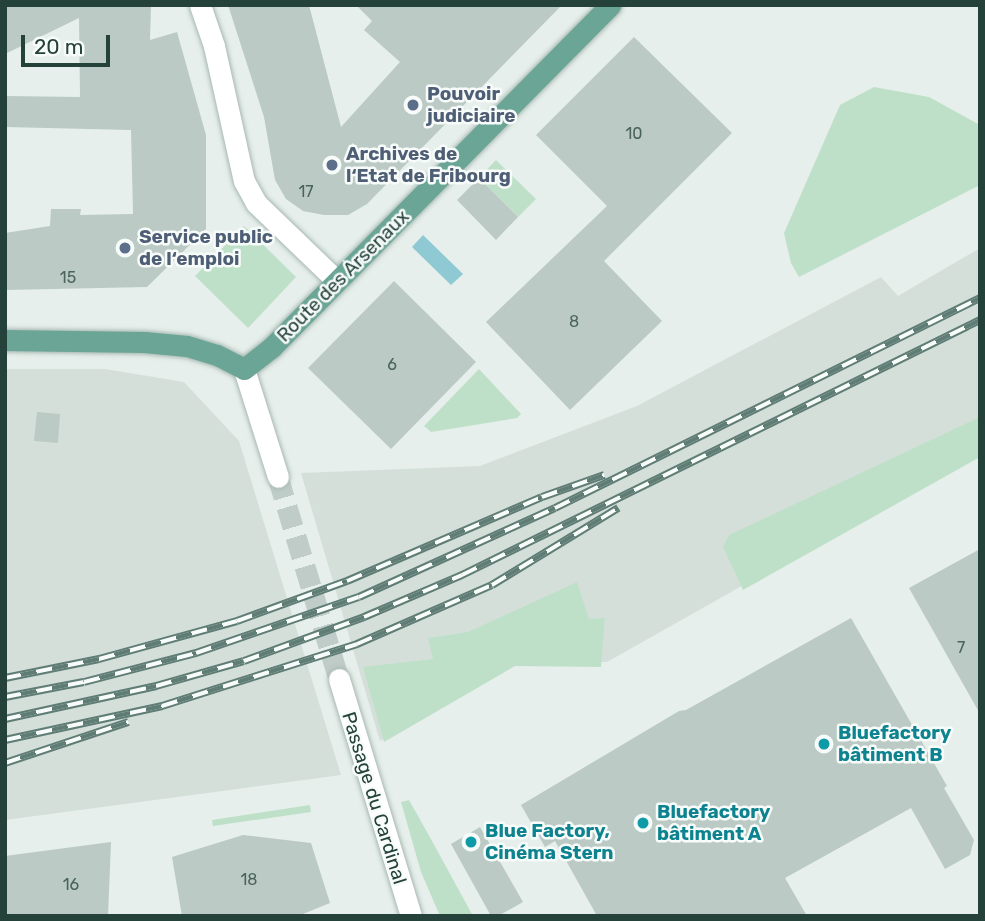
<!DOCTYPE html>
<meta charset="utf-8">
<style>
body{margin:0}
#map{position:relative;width:985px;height:921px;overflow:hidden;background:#e6efeb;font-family:Rubik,sans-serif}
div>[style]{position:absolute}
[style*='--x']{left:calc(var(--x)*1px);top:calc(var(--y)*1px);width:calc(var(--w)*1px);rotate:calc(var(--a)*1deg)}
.built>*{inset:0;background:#d4dfda}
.green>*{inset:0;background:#bfe0c8}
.water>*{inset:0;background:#8ec9d4}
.building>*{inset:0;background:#bbcac4}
.minor-tunnel>*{height:21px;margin-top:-10.5px;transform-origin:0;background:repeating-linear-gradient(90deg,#bfccc8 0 21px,transparent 0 31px)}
.roads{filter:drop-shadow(0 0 2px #a8b8b2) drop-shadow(0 0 2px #a8b8b2)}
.minor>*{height:21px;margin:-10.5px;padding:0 10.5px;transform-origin:10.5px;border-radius:10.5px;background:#fff}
.major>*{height:21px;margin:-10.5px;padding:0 10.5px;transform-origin:10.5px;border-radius:10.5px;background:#6aa596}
.rail>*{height:8px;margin-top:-4px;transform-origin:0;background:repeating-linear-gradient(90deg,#f7fbf9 0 16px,#5f7d75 0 32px);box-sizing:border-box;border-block:2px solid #5f7d75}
.dots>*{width:19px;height:19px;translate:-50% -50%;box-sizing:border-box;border:4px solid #f7fbf9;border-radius:50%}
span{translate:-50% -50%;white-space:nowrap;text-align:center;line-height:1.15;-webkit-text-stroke:5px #f7fbf9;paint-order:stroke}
.number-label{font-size:16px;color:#4a645c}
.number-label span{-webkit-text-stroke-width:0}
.service-label{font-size:19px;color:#4e5e75;font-weight:700}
.left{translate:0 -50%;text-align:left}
.street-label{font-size:19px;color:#24423a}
.culture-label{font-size:19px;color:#0d838f;font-weight:700}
.frame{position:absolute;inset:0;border:7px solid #24423a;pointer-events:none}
.scale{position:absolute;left:21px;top:35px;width:89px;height:32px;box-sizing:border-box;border:4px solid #24423a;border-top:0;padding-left:9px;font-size:21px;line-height:24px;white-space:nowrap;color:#24423a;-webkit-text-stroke:5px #f7fbf9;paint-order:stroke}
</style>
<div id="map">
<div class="built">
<div style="clip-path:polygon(980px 248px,980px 452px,607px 662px,513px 662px,380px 741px,301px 473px,480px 466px,637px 406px,881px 277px,898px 296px)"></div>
<div style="clip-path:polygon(5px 369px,105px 369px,184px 382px,239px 441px,341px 775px,5px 820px)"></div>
</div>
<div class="green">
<div style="clip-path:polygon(874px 87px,929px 97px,980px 125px,980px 185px,799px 277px,791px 263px,784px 233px,840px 105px)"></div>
<div style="clip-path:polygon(496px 160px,536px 199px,518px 217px,479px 178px)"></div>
<div style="clip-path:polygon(244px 226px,296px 277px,248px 328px,195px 276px)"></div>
<div style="clip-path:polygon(479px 369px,521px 414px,517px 418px,431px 432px,424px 426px)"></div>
<div style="clip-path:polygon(980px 417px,980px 457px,743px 590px,723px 547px,729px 535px)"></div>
<div style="clip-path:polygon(577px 582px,589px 619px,605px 618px,601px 667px,515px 666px,384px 742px,363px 667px,433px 659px,428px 638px,468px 632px)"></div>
<div style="clip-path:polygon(409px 800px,432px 841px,473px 916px,440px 916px,421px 872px,401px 802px)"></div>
<div style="clip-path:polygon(310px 805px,311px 812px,213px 826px,212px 820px)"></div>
</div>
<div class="water">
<div style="clip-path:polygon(423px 235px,463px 274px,451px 285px,412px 247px)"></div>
</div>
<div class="building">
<div style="clip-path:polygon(5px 5px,151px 5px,150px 40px,177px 32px,206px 135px,206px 229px,147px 287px,5px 290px,5px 233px,50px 226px,51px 209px,81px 209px,80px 215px,133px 214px,131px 130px,5px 127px,5px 96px,80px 97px,79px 18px,5px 54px)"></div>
<div style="clip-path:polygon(228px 5px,309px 5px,341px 127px,400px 62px,364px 30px,372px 21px,356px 5px,562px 5px,367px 204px,348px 215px,324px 215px,303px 211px,286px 199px,275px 180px,264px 117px)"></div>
<div style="clip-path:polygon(634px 37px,732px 133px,604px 261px,662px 321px,570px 410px,486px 322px,607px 206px,536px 135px)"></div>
<div style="clip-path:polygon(479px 178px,518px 217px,496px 240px,457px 200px)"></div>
<div style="clip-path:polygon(394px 281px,476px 362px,391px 449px,308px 368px)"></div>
<div style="clip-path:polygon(37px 412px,60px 414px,58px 443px,34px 441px)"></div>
<div style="clip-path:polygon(980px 549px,980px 714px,909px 588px)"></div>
<div style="clip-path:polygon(851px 618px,947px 786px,944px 788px,974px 840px,970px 855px,945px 869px,911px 808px,785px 878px,807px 916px,597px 916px,555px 841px,545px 847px,521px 805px,679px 711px,686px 710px)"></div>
<div style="clip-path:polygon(480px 827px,523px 902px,498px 916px,491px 916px,451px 844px)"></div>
<div style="clip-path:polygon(243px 835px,311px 843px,330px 903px,298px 916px,182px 916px,172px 857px)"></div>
<div style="clip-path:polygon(111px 842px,108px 916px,5px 916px,5px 856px)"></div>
</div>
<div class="minor-tunnel">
<div style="--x:278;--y:477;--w:211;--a:73.2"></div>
</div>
<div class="roads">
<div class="minor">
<div style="--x:200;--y:5;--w:43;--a:71.1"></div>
<div style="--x:214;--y:46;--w:138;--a:77.5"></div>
<div style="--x:244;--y:181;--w:25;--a:61"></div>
<div style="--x:256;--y:203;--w:112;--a:43.9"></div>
<div style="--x:244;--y:369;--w:113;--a:72.5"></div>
<div style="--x:339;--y:679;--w:248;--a:73.1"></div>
</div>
<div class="major">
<div style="--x:5;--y:340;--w:139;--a:0.8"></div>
<div style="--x:144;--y:342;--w:43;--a:5.3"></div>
<div style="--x:187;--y:346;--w:31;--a:17"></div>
<div style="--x:217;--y:355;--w:30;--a:27"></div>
<div style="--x:244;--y:369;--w:36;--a:-38"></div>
<div style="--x:272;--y:347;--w:481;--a:-45.3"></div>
</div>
</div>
<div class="rail">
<div style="--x:5;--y:678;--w:96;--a:-11.4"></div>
<div style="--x:99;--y:659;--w:143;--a:-15.4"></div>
<div style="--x:237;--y:621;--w:117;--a:-20"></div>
<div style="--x:347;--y:581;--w:212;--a:-23.3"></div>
<div style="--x:542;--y:497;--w:66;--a:-19.5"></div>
<div style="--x:5;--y:697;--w:80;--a:-10.8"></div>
<div style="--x:84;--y:682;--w:116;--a:-14.5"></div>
<div style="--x:196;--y:653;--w:172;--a:-19"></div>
<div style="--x:359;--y:597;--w:215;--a:-24.4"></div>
<div style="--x:555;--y:508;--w:474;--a:-26.3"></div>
<div style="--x:5;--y:719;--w:155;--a:-12.3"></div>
<div style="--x:156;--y:686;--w:91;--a:-15.9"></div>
<div style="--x:244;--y:661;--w:128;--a:-20.1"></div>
<div style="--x:364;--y:617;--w:107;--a:-23.2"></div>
<div style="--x:462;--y:575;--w:577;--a:-26.21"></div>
<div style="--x:5;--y:740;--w:161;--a:-12.2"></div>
<div style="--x:162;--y:706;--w:205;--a:-17.6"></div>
<div style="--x:357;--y:644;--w:147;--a:-23.6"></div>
<div style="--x:492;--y:585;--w:148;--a:-31.4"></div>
<div style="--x:5;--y:763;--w:130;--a:-18.4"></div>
</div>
<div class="dots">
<div style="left:413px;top:105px;background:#5c6f8a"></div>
<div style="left:332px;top:165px;background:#5c6f8a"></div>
<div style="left:125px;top:248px;background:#5c6f8a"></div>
<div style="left:824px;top:744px;background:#0f9aa8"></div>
<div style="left:643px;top:823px;background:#0f9aa8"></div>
<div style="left:471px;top:842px;background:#0f9aa8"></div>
</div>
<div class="number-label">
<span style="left:634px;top:134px">10</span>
<span style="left:306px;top:192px">17</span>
<span style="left:68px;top:278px">15</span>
<span style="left:574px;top:322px">8</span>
<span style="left:392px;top:365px">6</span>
<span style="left:961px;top:648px">7</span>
<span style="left:249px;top:880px">18</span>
<span style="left:71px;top:885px">16</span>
</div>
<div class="service-label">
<span class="left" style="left:427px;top:105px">Pouvoir<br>judiciaire</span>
<span class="left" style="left:346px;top:165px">Archives de<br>l‘Etat de Fribourg</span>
<span class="left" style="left:139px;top:248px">Service public<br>de l‘emploi</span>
</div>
<div class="street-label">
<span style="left:343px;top:276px;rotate:-45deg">Route des Arsenaux</span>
<span style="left:374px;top:798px;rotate:73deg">Passage du Cardinal</span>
</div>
<div class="culture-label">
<span class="left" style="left:838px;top:744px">Bluefactory<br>bâtiment B</span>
<span class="left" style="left:657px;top:823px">Bluefactory<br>bâtiment A</span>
<span class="left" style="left:485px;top:842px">Blue Factory,<br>Cinéma Stern</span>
</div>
<div class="frame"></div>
<div class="scale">20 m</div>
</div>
